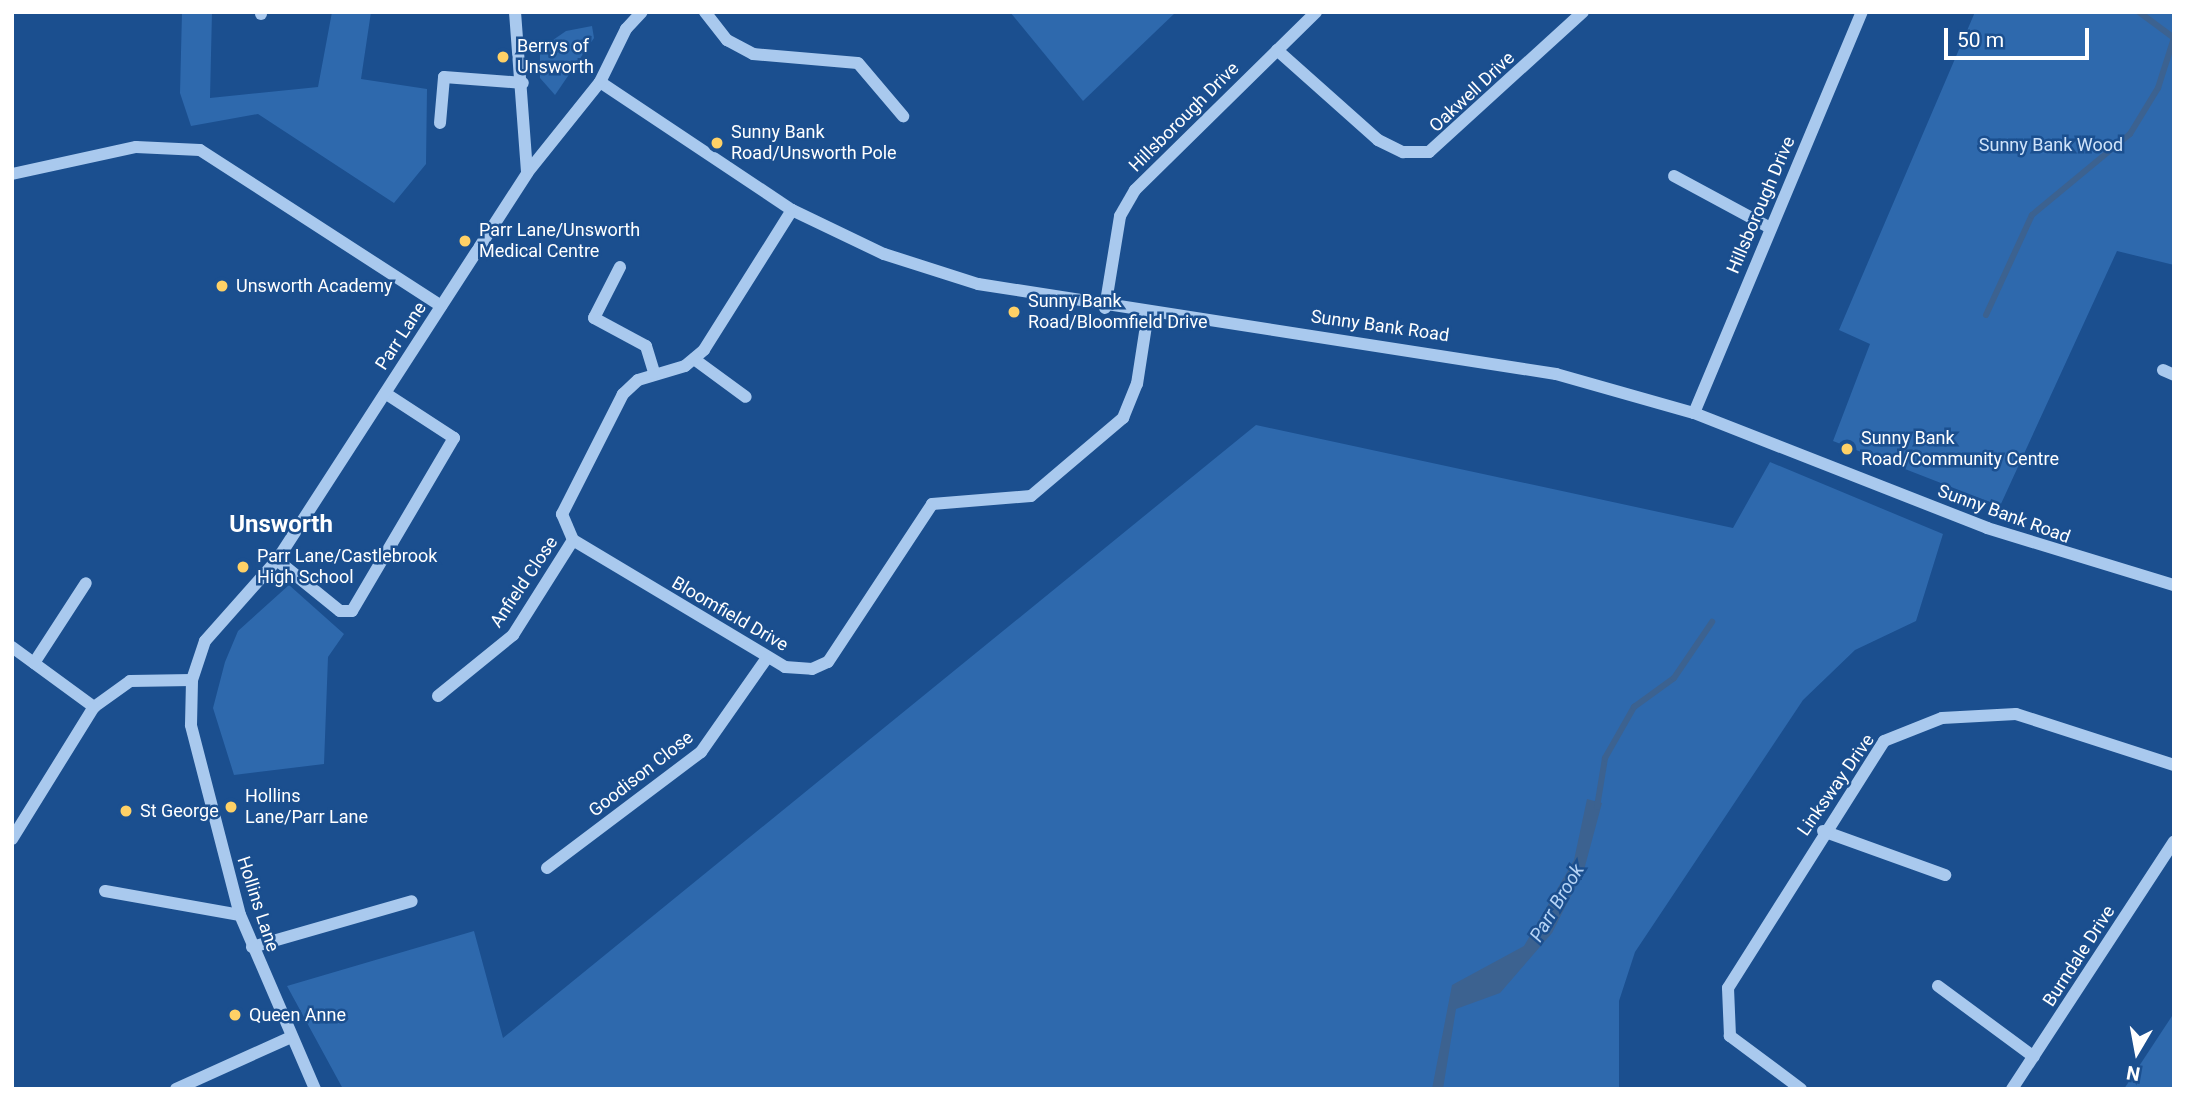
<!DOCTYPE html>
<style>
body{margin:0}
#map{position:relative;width:2186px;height:1101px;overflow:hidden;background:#1b4f8f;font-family:Roboto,sans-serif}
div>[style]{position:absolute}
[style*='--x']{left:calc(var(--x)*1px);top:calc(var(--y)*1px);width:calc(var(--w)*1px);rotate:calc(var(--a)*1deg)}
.green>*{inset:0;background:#2e69ad}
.water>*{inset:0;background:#3c6290}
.stream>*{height:6px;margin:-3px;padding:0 3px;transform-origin:3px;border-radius:3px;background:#3c6290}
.minor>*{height:12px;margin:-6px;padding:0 6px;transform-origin:6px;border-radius:6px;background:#a9c9ee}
.dots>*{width:19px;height:19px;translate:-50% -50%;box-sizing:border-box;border:4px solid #1b4f8f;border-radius:50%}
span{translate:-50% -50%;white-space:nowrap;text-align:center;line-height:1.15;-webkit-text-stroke:5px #1b4f8f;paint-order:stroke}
.poi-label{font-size:18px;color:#fff}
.left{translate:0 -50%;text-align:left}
.street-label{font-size:18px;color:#fff}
.park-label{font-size:18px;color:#cfe3fa}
.water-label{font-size:19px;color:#b5d3f5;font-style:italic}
.district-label{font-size:24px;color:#fff;font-weight:700}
.frame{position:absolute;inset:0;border:14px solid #fff;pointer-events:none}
.north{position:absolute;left:2102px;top:1017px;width:70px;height:70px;-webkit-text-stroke:5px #1b4f8f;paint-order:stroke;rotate:190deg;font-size:19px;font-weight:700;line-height:28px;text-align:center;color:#fff}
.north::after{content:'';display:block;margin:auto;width:24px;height:32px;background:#fff;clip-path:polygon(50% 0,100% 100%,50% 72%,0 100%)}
.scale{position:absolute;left:1944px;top:28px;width:145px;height:32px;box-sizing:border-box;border:4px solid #fff;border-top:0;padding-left:9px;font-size:21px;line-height:24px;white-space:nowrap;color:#fff;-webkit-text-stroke:5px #1b4f8f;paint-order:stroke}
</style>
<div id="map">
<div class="green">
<div style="clip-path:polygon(182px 12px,212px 12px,210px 98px,318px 87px,332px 12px,371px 12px,361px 79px,427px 89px,426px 164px,394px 203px,258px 114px,191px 126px,180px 93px)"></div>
<div style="clip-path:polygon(1010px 12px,1176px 12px,1083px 101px)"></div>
<div style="clip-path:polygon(1975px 12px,2174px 12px,2174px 265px,2117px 251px,2000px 506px,1833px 441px,1870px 344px,1839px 330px)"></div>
<div style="clip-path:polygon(592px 26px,594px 38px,555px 95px,540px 78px,540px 49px,566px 31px)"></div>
<div style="clip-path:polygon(1256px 425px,1733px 528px,1770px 462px,1943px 534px,1916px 621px,1855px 650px,1803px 700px,1635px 952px,1619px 1001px,1619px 1089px,343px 1089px,287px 986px,474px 931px,503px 1038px)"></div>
<div style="clip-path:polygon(289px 585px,344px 634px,328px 657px,324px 764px,234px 775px,213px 708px,225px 662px,238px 631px)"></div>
<div style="clip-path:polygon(2174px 1013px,2174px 1089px,2124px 1089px)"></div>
</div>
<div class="water">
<div style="clip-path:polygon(1587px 799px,1602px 803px,1584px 870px,1552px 933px,1500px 993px,1456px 1009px,1443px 1089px,1432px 1089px,1452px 985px,1524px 946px,1574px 860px)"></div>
</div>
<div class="stream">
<div style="--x:1986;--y:315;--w:110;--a:-65.3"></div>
<div style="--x:2032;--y:215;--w:127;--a:-39.6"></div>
<div style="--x:2130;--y:134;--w:54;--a:-58.7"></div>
<div style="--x:2158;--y:88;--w:52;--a:-72.3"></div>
<div style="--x:2174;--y:38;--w:44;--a:-143.4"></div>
<div style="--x:1597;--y:807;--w:50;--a:-80.7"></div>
<div style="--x:1605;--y:758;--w:59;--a:-60.4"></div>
<div style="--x:1634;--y:707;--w:49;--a:-35.9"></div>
<div style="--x:1674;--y:678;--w:68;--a:-55.8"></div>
</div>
<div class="minor">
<div style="--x:261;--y:12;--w:2;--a:90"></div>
<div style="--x:515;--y:12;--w:161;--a:85.7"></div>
<div style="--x:705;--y:12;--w:36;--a:52"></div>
<div style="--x:727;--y:40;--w:30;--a:28"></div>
<div style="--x:753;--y:54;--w:105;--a:4.9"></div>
<div style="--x:858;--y:63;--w:70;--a:49.7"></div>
<div style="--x:1277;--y:50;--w:135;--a:41.7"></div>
<div style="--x:1378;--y:140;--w:28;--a:26"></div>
<div style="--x:1403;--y:152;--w:26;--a:0"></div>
<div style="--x:1429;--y:152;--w:208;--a:-42.3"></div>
<div style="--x:600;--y:82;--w:231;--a:33.7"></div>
<div style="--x:792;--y:210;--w:102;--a:25.6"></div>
<div style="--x:884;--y:254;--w:99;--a:17.7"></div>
<div style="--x:978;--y:284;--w:585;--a:8.85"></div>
<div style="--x:1556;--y:374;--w:143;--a:15.8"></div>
<div style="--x:1694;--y:413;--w:315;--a:21.4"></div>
<div style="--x:1987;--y:528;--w:195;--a:17"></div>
<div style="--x:440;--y:123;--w:46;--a:-85"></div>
<div style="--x:444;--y:77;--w:79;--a:4.3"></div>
<div style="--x:12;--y:174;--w:127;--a:-12.3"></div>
<div style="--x:136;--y:147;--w:64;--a:2.7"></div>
<div style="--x:200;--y:150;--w:287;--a:32.9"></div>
<div style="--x:1674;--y:176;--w:109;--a:28.4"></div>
<div style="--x:792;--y:210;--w:165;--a:122.2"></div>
<div style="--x:704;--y:350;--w:25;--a:140"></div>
<div style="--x:685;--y:366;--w:49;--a:163.4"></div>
<div style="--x:638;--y:380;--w:21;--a:137"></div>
<div style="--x:623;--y:394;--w:135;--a:116.9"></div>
<div style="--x:562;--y:514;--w:28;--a:67"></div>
<div style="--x:573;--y:540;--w:247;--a:30.9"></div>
<div style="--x:785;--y:667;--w:27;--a:4"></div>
<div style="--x:812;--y:669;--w:17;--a:-24"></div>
<div style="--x:828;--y:662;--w:189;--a:-56.6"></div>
<div style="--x:932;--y:504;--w:99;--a:-4.6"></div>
<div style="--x:1031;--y:496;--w:121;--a:-40.3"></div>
<div style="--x:1123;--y:418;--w:37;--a:-68"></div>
<div style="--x:1137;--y:384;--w:72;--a:-81.2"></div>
<div style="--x:620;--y:267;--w:57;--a:117"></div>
<div style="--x:594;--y:318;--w:59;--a:28.3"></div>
<div style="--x:646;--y:346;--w:28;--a:73"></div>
<div style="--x:1105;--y:308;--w:93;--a:-80.7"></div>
<div style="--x:1120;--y:216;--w:30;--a:-60"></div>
<div style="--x:1135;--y:190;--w:254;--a:-44.5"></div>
<div style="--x:694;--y:359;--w:64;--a:36.2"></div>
<div style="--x:2163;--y:370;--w:12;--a:24"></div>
<div style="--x:1694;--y:413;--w:435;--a:-67.3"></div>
<div style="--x:277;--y:560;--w:81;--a:39"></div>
<div style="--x:340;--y:611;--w:12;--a:0"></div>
<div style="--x:352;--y:611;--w:201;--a:-59.5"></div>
<div style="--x:454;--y:438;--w:82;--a:-146.9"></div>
<div style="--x:12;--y:647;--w:102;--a:36.2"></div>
<div style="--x:34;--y:663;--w:95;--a:-57"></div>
<div style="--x:438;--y:696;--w:97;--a:-39.1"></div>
<div style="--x:513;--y:635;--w:112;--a:-57.7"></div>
<div style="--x:1823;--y:831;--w:130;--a:19.8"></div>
<div style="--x:12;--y:839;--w:155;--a:-58.2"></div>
<div style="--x:94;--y:707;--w:44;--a:-35.8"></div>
<div style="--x:130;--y:681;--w:62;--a:-0.9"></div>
<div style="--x:547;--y:868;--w:193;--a:-37"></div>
<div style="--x:701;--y:752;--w:113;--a:-55"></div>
<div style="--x:105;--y:891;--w:137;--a:10.1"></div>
<div style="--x:252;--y:947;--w:166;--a:-16"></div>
<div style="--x:1938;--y:986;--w:119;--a:36.5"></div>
<div style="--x:176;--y:1089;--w:124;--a:-24.3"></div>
<div style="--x:315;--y:1089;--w:189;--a:-113.3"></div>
<div style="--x:240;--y:915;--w:196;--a:-104.5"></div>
<div style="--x:191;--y:725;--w:45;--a:-88.7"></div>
<div style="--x:192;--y:680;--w:41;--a:-71.6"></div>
<div style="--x:205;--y:641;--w:108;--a:-48.4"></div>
<div style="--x:277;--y:560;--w:461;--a:-57.1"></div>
<div style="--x:527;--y:173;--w:117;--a:-51.3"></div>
<div style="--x:600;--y:82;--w:59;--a:-63.9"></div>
<div style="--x:626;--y:29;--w:23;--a:-47"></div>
<div style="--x:1801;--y:1089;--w:89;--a:-143.3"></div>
<div style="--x:1730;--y:1036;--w:48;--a:-92.4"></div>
<div style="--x:1728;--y:988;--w:292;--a:-57.7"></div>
<div style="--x:1884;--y:741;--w:62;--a:-21.6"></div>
<div style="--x:1942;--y:718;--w:74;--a:-3.1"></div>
<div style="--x:2016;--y:714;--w:166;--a:17.9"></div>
<div style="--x:2012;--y:1089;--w:296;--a:-56.8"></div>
</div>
<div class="dots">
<div style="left:503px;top:57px;background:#ffd166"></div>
<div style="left:717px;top:143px;background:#ffd166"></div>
<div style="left:465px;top:241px;background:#ffd166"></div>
<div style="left:222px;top:286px;background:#ffd166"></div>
<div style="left:1014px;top:312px;background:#ffd166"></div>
<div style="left:1847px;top:449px;background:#ffd166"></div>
<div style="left:243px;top:567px;background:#ffd166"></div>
<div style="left:231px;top:807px;background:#ffd166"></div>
<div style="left:126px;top:811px;background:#ffd166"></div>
<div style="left:235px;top:1015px;background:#ffd166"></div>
</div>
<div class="poi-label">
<span class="left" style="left:517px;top:57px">Berrys of<br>Unsworth</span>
<span class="left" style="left:731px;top:143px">Sunny Bank<br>Road/Unsworth Pole</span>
<span class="left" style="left:479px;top:241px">Parr Lane/Unsworth<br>Medical Centre</span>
<span class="left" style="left:236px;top:286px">Unsworth Academy</span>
<span class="left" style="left:1028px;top:312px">Sunny Bank<br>Road/Bloomfield Drive</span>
<span class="left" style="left:1861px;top:449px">Sunny Bank<br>Road/Community Centre</span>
<span class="left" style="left:257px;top:567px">Parr Lane/Castlebrook<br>High School</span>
<span class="left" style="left:245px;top:807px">Hollins<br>Lane/Parr Lane</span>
<span class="left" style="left:140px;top:811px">St George</span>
<span class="left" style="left:249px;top:1015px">Queen Anne</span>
</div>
<div class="street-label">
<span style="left:1472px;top:92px;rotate:-43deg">Oakwell Drive</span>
<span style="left:1184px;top:117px;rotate:-45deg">Hillsborough Drive</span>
<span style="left:1761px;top:205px;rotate:-67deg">Hillsborough Drive</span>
<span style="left:1380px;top:326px;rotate:8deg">Sunny Bank Road</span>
<span style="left:401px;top:336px;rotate:-57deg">Parr Lane</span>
<span style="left:2004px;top:514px;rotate:20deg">Sunny Bank Road</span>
<span style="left:524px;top:582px;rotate:-56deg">Anfield Close</span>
<span style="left:730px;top:614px;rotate:30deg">Bloomfield Drive</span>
<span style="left:641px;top:774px;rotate:-38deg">Goodison Close</span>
<span style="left:1836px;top:785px;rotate:-55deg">Linksway Drive</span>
<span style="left:258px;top:904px;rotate:72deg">Hollins Lane</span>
<span style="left:2079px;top:956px;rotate:-57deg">Burndale Drive</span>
</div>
<div class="park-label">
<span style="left:2051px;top:145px">Sunny Bank Wood</span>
</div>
<div class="water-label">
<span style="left:1557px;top:903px;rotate:-59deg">Parr Brook</span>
</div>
<div class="district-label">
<span style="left:281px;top:525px">Unsworth</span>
</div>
<div class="frame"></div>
<div class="north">N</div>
<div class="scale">50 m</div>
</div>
